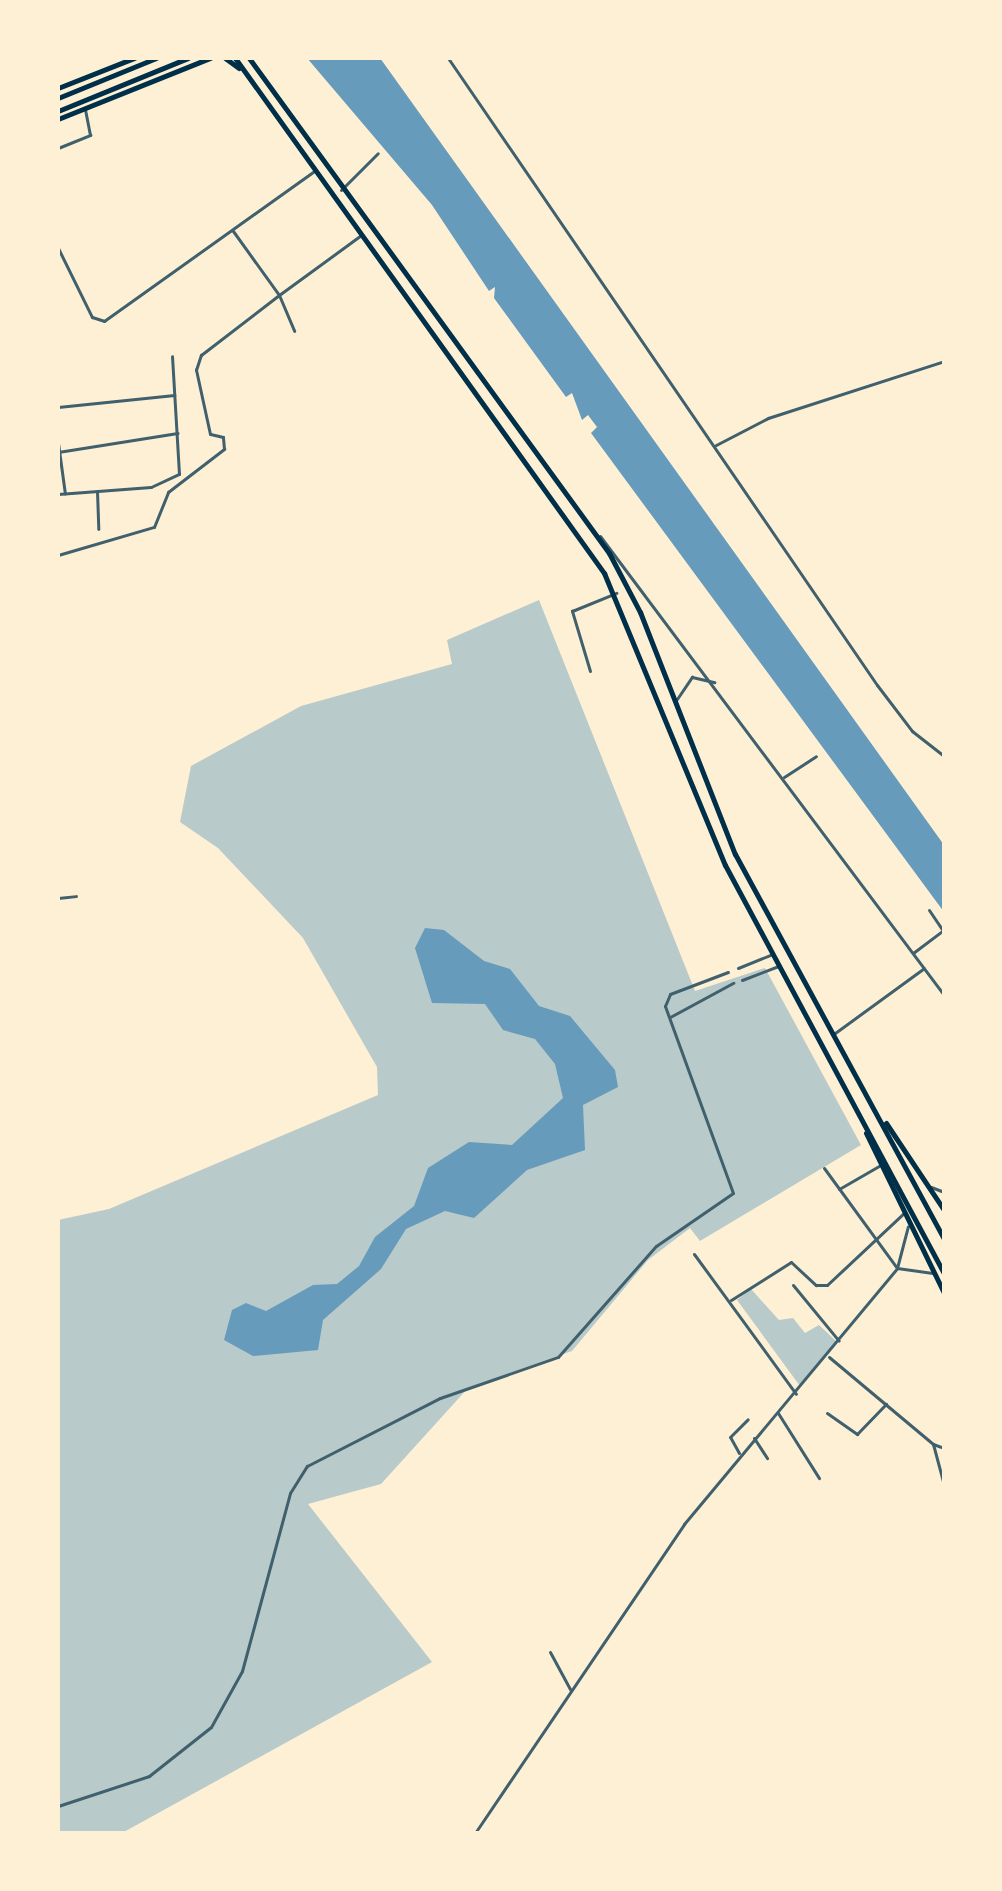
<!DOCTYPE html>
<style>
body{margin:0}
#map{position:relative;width:1002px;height:1891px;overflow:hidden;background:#fdf0d5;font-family:"Zilla Slab",serif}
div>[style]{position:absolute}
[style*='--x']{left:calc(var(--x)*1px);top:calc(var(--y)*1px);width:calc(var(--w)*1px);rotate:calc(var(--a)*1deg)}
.green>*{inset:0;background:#b9caca}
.water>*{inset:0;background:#669bbc}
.minor>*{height:3px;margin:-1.5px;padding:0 1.5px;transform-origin:1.5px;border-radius:1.5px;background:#3f606c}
.primary>*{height:5px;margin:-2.5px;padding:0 2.5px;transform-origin:2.5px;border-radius:2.5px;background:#003049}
span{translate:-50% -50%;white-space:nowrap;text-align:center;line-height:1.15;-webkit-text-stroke:7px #fdf0d5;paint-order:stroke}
.frame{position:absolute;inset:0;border:60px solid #fdf0d5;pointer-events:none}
</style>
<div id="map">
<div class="green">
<div style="clip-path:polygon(539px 600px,695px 991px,765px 968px,861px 1145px,700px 1241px,690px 1228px,648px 1260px,572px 1351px,468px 1388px,381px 1484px,308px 1504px,432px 1662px,122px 1833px,58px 1833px,58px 1220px,109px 1209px,378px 1095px,377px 1067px,303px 938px,218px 848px,180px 822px,191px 766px,301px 706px,452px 664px,447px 640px)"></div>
<div style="clip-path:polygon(751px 1289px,779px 1320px,793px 1318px,805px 1333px,819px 1325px,837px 1342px,800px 1386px,737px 1300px)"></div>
</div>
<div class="water">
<div style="clip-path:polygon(307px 58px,380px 58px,944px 845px,944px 912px,591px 433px,597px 427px,588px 415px,582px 420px,572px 393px,566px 397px,494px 298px,495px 287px,489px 291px,432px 205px)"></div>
<div style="clip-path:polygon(425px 928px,444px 930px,484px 961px,510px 969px,539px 1006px,570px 1016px,615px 1070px,618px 1087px,583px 1105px,585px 1150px,527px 1170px,474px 1218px,445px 1211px,406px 1229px,381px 1269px,323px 1320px,318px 1350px,253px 1356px,224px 1340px,232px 1310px,246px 1303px,266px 1311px,313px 1285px,337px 1284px,359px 1266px,375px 1237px,414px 1206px,428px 1168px,469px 1142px,512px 1145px,563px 1098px,555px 1064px,535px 1039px,503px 1030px,485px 1004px,432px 1003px,415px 948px)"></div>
</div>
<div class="minor">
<div style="--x:448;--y:58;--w:760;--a:55.62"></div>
<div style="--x:877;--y:685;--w:58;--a:52.7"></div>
<div style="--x:912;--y:731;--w:41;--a:38"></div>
<div style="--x:58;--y:148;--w:35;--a:-22"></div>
<div style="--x:90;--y:135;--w:25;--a:-101"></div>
<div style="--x:341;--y:190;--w:52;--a:-45"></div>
<div style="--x:233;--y:231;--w:79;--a:54.3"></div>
<div style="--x:279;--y:295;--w:100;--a:-36.1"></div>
<div style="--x:58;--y:248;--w:77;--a:63.8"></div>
<div style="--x:92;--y:317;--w:13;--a:18"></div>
<div style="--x:104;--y:321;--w:257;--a:-35.5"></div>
<div style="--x:58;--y:407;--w:117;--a:-5.9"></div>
<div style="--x:58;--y:443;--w:51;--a:82.2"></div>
<div style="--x:716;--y:445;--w:59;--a:-27.4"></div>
<div style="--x:768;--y:418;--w:185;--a:-17.9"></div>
<div style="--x:58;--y:452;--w:121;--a:-9"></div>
<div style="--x:97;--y:491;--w:38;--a:88"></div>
<div style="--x:58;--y:494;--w:93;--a:-4.3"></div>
<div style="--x:151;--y:487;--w:31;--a:-25"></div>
<div style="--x:179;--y:474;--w:118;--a:-93.4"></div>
<div style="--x:600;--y:536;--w:574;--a:53.15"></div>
<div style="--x:58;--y:555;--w:100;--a:-16.3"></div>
<div style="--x:154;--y:527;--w:38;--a:-68"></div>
<div style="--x:168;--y:492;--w:71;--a:-37.5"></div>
<div style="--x:224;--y:449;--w:12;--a:-95"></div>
<div style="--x:223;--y:437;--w:13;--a:-167"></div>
<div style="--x:210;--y:434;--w:66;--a:-102.3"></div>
<div style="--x:196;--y:370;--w:16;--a:-72"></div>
<div style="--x:201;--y:355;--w:98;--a:-37.6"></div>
<div style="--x:279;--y:295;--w:39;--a:67"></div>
<div style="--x:590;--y:671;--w:63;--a:-106.7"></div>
<div style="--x:572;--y:611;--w:48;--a:-22.2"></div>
<div style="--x:677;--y:699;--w:27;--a:-56"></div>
<div style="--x:692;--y:677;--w:23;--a:13"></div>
<div style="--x:784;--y:777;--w:38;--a:-33"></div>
<div style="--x:58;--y:898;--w:18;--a:-6"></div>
<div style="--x:929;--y:910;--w:27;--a:56"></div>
<div style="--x:913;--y:953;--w:38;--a:-37"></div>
<div style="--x:738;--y:968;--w:35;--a:-22"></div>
<div style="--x:742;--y:980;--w:39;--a:-21"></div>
<div style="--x:670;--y:1017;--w:72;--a:-28.4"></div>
<div style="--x:835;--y:1033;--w:110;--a:-36.1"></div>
<div style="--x:824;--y:1168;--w:124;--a:53.9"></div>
<div style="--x:931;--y:1187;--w:14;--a:21"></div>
<div style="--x:839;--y:1189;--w:46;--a:-29.9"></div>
<div style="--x:694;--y:1254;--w:173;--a:53.9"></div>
<div style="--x:897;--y:1268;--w:36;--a:8"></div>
<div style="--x:793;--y:1285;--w:72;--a:50.6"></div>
<div style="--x:731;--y:1300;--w:71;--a:-32.3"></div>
<div style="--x:791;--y:1262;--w:34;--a:43"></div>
<div style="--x:816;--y:1285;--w:11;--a:0"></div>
<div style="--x:827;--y:1285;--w:104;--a:-43.1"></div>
<div style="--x:829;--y:1357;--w:136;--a:39.9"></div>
<div style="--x:933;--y:1444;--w:42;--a:75"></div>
<div style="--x:778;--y:1413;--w:77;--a:57.8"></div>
<div style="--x:827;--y:1413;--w:37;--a:35"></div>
<div style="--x:857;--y:1434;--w:42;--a:-46"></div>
<div style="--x:754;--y:1438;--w:24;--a:57"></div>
<div style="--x:933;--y:1444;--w:12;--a:20"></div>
<div style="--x:739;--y:1453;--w:18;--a:-119"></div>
<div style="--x:730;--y:1437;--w:25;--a:-45"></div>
<div style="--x:550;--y:1652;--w:42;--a:61.6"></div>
<div style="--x:58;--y:1806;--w:96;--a:-18.2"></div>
<div style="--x:149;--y:1776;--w:79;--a:-38.3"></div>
<div style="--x:211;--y:1727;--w:64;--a:-61"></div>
<div style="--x:242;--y:1671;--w:184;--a:-74.9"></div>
<div style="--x:290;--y:1493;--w:32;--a:-58"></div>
<div style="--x:307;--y:1466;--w:149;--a:-27.1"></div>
<div style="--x:440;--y:1398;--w:125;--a:-19.2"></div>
<div style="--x:558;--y:1357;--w:148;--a:-48.6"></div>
<div style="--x:656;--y:1246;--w:93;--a:-34.5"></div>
<div style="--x:733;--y:1193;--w:199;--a:-110"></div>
<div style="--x:665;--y:1006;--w:13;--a:-67"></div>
<div style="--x:670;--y:994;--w:62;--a:-20.8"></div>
<div style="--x:475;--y:1833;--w:373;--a:-55.9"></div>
<div style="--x:684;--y:1524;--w:333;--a:-50.2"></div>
<div style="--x:897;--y:1268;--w:43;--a:-75.3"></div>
</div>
<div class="primary">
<div style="--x:225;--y:58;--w:17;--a:36"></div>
<div style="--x:235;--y:58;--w:634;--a:54.38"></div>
<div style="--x:604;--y:573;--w:316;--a:67.5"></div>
<div style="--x:725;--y:865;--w:464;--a:61.8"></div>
<div style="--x:249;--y:58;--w:612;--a:53.97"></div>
<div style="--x:609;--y:553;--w:67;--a:62.3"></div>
<div style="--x:640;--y:612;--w:260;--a:68.6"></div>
<div style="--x:735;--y:854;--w:438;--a:61.5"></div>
<div style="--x:58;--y:88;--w:82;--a:-21.5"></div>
<div style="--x:58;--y:98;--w:106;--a:-22.2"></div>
<div style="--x:58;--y:111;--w:140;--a:-22.2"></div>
<div style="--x:58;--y:119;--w:164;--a:-21.9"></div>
<div style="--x:886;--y:1123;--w:105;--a:56.3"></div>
<div style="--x:866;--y:1133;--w:178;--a:64"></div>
</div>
<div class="frame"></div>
</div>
